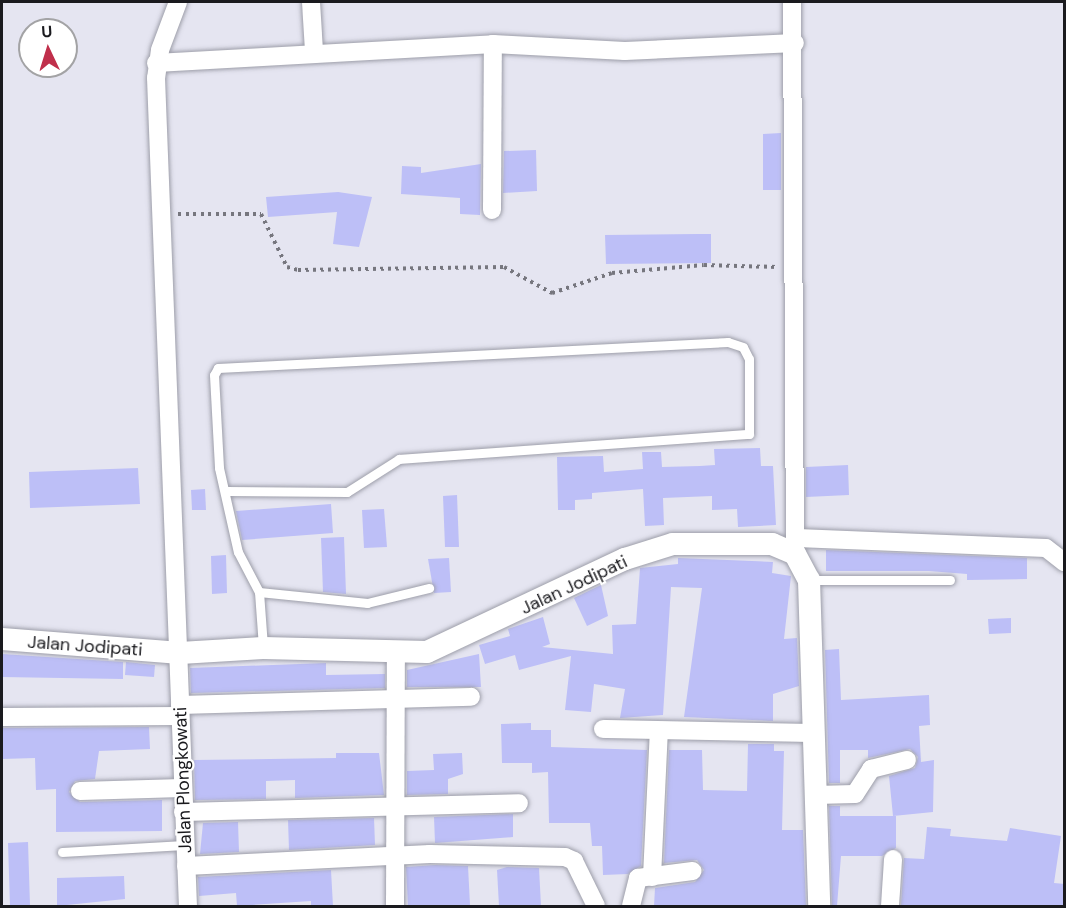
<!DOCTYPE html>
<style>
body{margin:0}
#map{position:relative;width:1066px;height:908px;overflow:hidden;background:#e5e5f1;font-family:"DM Sans",sans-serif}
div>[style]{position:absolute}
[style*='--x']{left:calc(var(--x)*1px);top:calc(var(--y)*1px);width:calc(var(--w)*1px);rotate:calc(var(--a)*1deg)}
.building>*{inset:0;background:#bdbff7}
.path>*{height:4px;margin-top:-2px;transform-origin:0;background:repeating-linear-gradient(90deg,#76767e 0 3px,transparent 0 7.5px)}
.roads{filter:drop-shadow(0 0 2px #9d9ea9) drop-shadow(0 0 2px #9d9ea9)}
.service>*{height:9px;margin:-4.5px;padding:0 4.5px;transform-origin:4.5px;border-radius:4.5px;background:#fff}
.minor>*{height:18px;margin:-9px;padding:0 9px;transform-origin:9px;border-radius:9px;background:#fff}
.tertiary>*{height:22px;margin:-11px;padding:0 11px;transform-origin:11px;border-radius:11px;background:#fff}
span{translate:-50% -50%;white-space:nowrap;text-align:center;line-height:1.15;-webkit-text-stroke:4.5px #fff;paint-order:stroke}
.street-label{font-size:18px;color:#1a1a1e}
.frame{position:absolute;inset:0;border:3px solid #1a1a1e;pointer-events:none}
.north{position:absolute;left:18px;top:18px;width:60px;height:60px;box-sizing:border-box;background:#fff;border:2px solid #a3a3a5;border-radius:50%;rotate:356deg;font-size:16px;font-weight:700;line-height:24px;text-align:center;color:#1a1a1e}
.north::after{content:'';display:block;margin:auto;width:21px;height:27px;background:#c02f4b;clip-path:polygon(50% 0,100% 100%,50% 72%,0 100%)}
</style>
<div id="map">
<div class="building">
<div style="clip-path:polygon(781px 133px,781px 190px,763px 190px,763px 134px)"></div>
<div style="clip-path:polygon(536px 150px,537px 191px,503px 193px,504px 151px)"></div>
<div style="clip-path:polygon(481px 164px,480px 215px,460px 214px,460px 198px,401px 194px,402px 166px,421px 167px,421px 173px)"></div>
<div style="clip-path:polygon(338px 192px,372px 197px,359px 247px,333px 244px,337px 212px,268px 217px,266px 197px)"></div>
<div style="clip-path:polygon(697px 234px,711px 234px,711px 263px,606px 264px,605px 235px)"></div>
<div style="clip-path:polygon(760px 448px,761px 466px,773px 466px,776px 525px,738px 527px,737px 509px,712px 510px,712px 496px,663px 498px,664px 525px,645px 526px,643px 489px,592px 493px,592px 499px,575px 500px,575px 510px,558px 510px,557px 457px,603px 456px,604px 472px,643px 469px,642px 452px,661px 452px,662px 467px,700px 466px,715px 465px,714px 449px)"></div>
<div style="clip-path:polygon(848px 465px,849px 495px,806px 497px,806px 467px)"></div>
<div style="clip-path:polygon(138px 468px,140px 504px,30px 508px,29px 472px)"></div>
<div style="clip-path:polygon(205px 489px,206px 510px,192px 510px,191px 490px)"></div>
<div style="clip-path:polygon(457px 495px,459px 547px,445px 547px,443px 496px)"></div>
<div style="clip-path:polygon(331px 504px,333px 533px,242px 540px,236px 511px)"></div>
<div style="clip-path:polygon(384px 509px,387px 547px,364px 548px,362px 510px)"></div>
<div style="clip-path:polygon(344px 537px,346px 594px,323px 592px,321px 538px)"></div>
<div style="clip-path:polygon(826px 550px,1027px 558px,1027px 579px,967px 580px,967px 574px,929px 571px,826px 571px)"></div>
<div style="clip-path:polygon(226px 555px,227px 593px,212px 594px,211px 556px)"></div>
<div style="clip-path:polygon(449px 558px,451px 592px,434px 593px,428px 559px)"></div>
<div style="clip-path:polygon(678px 558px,773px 562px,772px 573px,791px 576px,784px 639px,797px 638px,799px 686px,773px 694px,773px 721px,684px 717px,702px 588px,671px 587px,663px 715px,620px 718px,625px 689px,594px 684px,591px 712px,565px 710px,571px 656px,519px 670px,515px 655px,485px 664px,479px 645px,510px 636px,508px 629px,543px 617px,550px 644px,542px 647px,613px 654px,612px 625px,636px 624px,640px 568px,678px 564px)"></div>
<div style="clip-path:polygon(601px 585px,608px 616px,587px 626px,574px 598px)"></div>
<div style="clip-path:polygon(1011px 618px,1011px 633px,989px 634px,988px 619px)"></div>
<div style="clip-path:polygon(839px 649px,841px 700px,929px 695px,930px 725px,919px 726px,921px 762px,934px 760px,933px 812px,893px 816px,889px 776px,915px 768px,918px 757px,910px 749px,868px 758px,868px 750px,840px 750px,840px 783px,829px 783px,825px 650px)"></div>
<div style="clip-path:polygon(2px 654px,123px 662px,123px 679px,2px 677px)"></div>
<div style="clip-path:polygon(479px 654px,481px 687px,407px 687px,407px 670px)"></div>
<div style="clip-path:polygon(126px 662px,155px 665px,154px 677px,125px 675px)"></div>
<div style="clip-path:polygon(326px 663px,326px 675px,385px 674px,385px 688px,191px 693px,190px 668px)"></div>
<div style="clip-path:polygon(531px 723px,531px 730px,551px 730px,551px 747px,647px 750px,641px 866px,628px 874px,603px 875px,602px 846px,592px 846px,590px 823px,549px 823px,548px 772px,532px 773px,532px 763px,502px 763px,501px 724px)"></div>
<div style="clip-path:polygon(149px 727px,150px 749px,99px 751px,95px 779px,75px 781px,69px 792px,80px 802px,162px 800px,162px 831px,56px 832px,56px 789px,36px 790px,35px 758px,2px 759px,2px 728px)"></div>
<div style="clip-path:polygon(748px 744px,774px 744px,774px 751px,784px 751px,782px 830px,803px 830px,806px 906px,654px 906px,655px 888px,695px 882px,704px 870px,697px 860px,664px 863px,669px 750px,702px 750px,703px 790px,747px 791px)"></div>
<div style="clip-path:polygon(336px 753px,379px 753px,384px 795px,295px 798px,295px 780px,266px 781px,266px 799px,195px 800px,194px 760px,336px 758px)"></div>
<div style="clip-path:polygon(462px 753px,463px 774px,448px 779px,448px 794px,407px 795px,407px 771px,434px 770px,433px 754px)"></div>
<div style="clip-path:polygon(829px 806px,840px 806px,840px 816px,896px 816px,896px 848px,882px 856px,841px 856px,837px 906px,832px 906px)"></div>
<div style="clip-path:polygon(513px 814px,513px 837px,435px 843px,434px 817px)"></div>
<div style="clip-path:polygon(374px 818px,375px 845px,289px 850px,288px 820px)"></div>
<div style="clip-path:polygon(238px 822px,239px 852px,200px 854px,203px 823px)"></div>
<div style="clip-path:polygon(927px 827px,951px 829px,950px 836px,1007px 841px,1010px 828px,1061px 836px,1054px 883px,1065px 884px,1065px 906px,901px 906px,904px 858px,924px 859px)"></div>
<div style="clip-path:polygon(28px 842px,30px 906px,10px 906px,8px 843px)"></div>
<div style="clip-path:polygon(435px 865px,468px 866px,470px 905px,408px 906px,406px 867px)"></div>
<div style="clip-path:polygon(507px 867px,539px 868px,541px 906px,499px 906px,497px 870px)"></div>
<div style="clip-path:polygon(331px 870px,333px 906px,311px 906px,311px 901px,237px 906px,236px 893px,199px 896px,198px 877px)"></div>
<div style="clip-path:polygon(124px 876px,125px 899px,57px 906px,57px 878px)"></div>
</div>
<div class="path">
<div style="--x:178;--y:214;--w:83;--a:0"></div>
<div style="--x:261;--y:214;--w:59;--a:63.9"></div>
<div style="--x:287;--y:267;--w:11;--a:15"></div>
<div style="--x:298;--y:270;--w:206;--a:-0.8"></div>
<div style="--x:504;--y:267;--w:55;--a:28.4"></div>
<div style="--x:552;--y:293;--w:63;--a:-18.4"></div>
<div style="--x:612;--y:273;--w:92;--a:-5"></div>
<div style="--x:704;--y:265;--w:73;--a:1.6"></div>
</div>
<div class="roads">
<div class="service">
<div style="--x:226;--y:491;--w:121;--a:0.5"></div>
<div style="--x:347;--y:492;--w:62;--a:-32.4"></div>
<div style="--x:399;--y:459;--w:351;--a:-4.1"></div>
<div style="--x:749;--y:434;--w:75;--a:-90"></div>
<div style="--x:749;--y:359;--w:13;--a:-117"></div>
<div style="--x:743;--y:347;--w:16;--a:-162"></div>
<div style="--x:728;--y:342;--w:511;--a:177.08"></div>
<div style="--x:218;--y:368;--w:8;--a:120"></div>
<div style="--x:214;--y:375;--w:93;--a:86.9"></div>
<div style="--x:219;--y:468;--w:86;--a:77.3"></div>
<div style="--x:238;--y:552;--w:45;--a:62.3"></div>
<div style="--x:259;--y:592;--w:55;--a:85.8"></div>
<div style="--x:809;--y:580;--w:141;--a:0"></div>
<div style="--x:259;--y:592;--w:109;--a:5.8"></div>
<div style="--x:367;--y:603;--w:64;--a:-13.6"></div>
<div style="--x:62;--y:852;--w:122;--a:-3.3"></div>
</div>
<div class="minor">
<div style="--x:178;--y:2;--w:51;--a:110.6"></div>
<div style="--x:160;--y:50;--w:28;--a:98"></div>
<div style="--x:156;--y:78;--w:829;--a:87.79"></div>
<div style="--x:311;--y:2;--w:49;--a:86.5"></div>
<div style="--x:792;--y:2;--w:552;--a:89.69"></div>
<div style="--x:156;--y:63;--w:338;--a:-3.2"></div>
<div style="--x:493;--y:44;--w:132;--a:3"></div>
<div style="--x:625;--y:51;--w:170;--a:-2.7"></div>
<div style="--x:492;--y:210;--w:166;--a:-89.7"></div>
<div style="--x:797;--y:538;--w:249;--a:2.3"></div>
<div style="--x:1046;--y:548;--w:23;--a:38"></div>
<div style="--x:180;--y:705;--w:291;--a:-1.6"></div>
<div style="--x:2;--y:717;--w:178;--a:-0.3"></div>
<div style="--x:603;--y:729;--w:212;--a:1.1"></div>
<div style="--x:80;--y:791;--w:102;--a:-1.7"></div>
<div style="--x:815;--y:795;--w:40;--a:-1.4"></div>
<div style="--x:855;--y:794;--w:30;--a:-57"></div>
<div style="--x:871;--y:769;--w:37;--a:-14"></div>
<div style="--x:183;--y:812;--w:336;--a:-1.5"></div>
<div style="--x:186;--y:866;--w:244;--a:-2.8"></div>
<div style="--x:430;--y:854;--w:135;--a:1.3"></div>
<div style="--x:565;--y:857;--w:10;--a:24"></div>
<div style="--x:574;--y:861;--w:50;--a:63.9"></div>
<div style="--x:652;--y:877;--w:146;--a:-87.3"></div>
<div style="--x:395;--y:906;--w:253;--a:-89.8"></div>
<div style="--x:631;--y:906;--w:29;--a:-76"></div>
<div style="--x:638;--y:878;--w:55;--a:-7.3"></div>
<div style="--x:890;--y:906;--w:47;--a:-86.3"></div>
</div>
<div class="tertiary">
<div style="--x:2;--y:639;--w:179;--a:4.5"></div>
<div style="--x:180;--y:653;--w:83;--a:-3.4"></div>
<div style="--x:263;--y:648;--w:164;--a:1.4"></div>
<div style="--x:427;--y:652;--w:219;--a:-25.2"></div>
<div style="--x:625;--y:559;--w:50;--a:-17.4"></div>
<div style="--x:673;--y:544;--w:99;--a:0"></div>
<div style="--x:772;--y:544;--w:25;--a:23"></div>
<div style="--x:795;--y:554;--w:30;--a:62"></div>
<div style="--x:809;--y:580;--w:326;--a:88.2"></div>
</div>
</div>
<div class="street-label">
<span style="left:574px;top:585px;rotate:-25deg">Jalan Jodipati</span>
<span style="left:85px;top:646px;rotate:4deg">Jalan Jodipati</span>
<span style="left:183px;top:780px;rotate:-92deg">Jalan Plongkowati</span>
</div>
<div class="frame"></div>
<div class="north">U</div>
</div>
